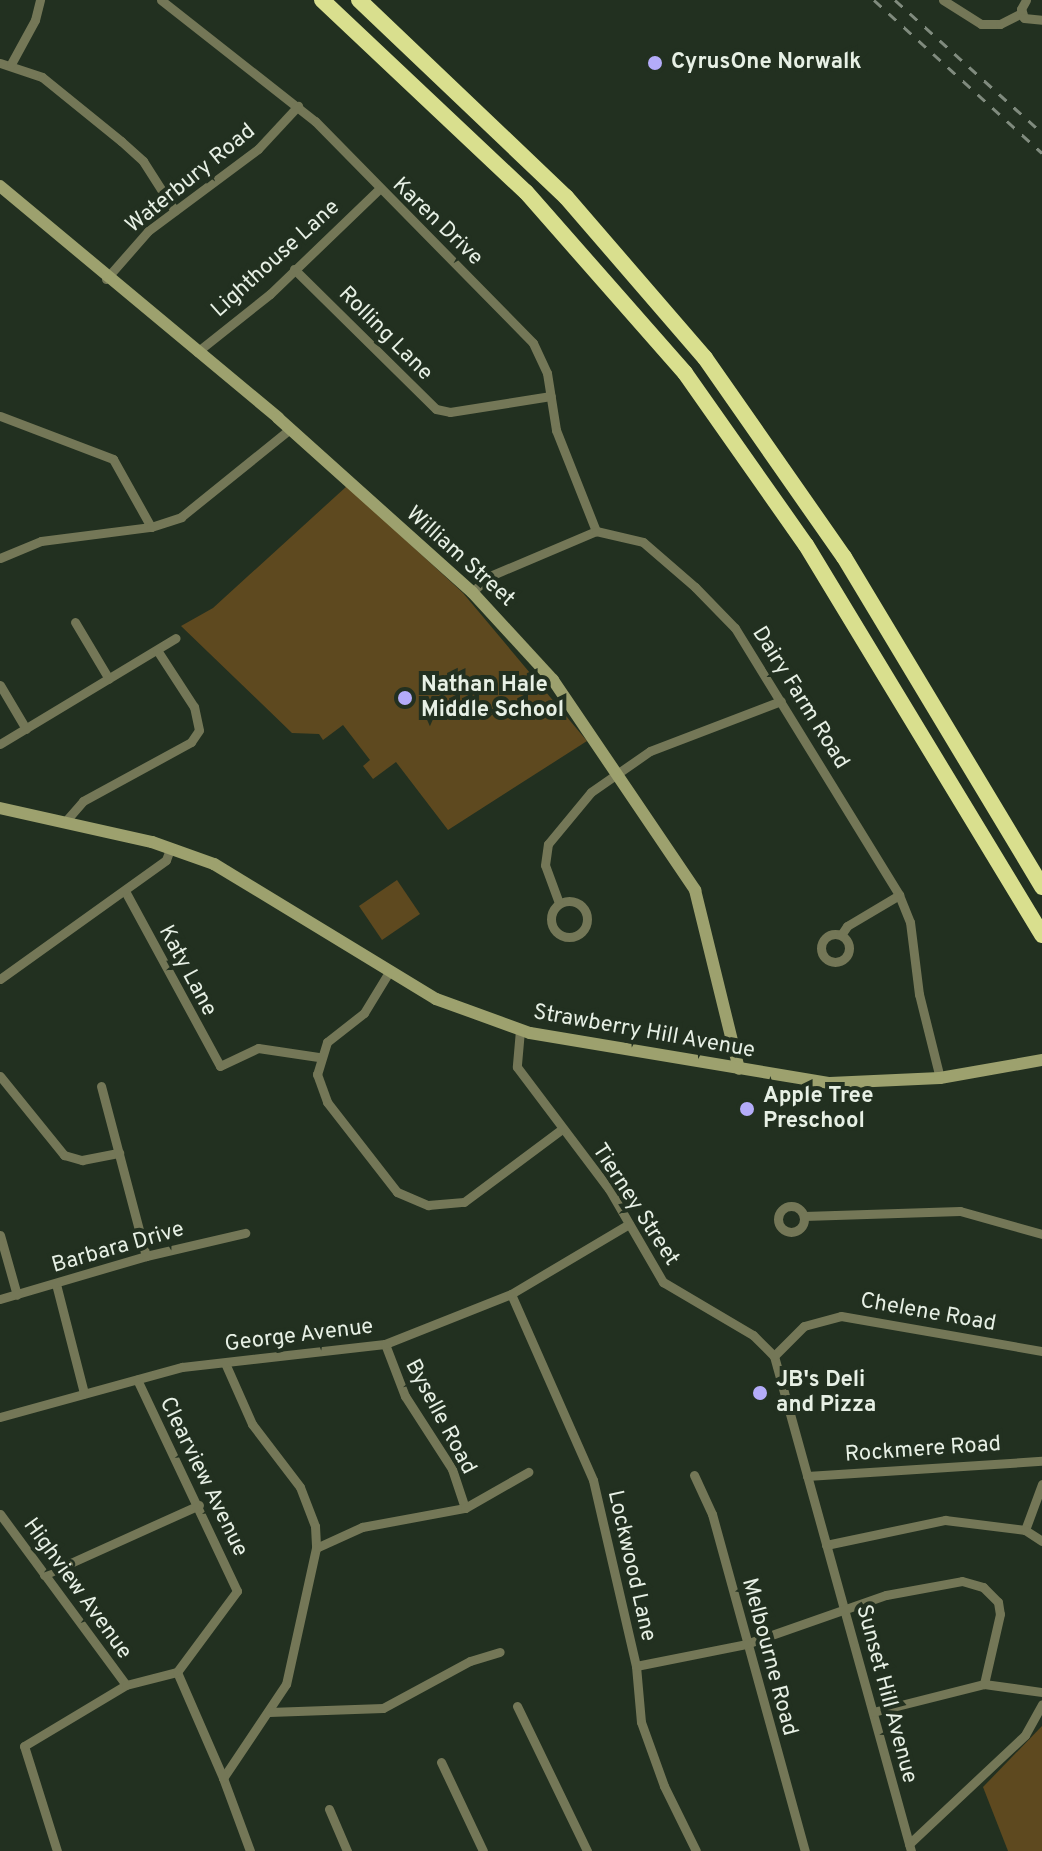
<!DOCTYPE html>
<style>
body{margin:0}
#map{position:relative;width:1042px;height:1851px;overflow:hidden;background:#223020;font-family:Overpass,sans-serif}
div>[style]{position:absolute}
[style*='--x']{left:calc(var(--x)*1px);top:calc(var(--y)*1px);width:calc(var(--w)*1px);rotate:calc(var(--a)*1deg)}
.green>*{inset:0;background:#5e491f}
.street>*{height:9px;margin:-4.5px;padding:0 4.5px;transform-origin:4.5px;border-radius:4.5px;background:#747757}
.street>.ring{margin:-4.5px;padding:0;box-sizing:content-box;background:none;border:9px solid #747757;border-radius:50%}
.secondary>*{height:12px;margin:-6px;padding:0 6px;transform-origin:6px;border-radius:6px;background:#9da16e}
.highway>*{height:16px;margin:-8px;padding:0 8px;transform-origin:8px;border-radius:8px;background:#d9df8e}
.rail>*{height:3px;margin-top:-1.5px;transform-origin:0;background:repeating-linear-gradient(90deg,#808b7e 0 10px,transparent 0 20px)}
.dots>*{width:22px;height:22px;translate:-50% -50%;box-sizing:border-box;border:4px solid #223020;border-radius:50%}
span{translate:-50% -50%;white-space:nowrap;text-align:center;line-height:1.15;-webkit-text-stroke:8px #223020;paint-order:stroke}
.poi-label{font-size:22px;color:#e7f0e5;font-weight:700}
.left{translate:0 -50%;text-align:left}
.street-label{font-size:22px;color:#e7f0e5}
</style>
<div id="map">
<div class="green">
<div style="clip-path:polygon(347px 486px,463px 593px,587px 741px,448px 830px,396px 762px,373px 779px,363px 766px,370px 760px,343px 725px,323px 740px,319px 734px,292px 733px,181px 626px,213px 608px)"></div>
<div style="clip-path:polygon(397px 880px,420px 914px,382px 940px,359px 906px)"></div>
<div style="clip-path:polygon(1042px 1726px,1042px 1851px,1008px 1851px,983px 1787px)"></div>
</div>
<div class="street">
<div style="--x:161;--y:0;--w:196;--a:38.2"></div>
<div style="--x:315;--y:121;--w:311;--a:45.5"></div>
<div style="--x:533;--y:343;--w:33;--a:65"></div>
<div style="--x:547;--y:373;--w:58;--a:81"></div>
<div style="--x:556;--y:430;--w:109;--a:68.4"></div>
<div style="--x:943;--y:0;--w:45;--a:32.3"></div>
<div style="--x:981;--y:24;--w:19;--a:0"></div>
<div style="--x:1000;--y:24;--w:25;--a:-27"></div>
<div style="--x:1026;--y:0;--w:10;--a:119"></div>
<div style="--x:1021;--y:9;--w:9;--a:72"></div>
<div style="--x:1024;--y:18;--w:18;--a:6"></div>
<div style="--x:0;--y:63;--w:44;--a:18.4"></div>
<div style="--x:42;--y:77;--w:102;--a:39"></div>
<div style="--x:121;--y:141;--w:30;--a:42"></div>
<div style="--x:143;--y:161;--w:59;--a:57.4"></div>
<div style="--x:11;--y:64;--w:50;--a:-61.4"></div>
<div style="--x:35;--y:20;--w:21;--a:-76"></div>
<div style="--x:294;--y:269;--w:199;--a:44.6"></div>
<div style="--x:436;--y:409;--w:14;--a:12"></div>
<div style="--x:450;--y:412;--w:102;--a:-9"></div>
<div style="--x:106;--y:279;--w:64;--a:-48.8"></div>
<div style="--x:148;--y:231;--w:137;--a:-36.7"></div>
<div style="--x:258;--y:149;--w:59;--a:-47.1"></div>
<div style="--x:197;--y:352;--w:93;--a:-38.5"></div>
<div style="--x:270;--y:294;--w:150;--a:-43.9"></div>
<div style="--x:0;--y:416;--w:121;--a:20.8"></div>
<div style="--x:113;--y:459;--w:78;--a:60.8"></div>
<div style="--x:0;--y:558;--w:44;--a:-22.5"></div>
<div style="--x:41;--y:541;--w:111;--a:-7.3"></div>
<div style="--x:151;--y:527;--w:32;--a:-18"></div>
<div style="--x:181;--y:517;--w:140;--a:-38.9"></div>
<div style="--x:472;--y:592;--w:24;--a:-42"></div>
<div style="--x:490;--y:576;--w:115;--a:-23"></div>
<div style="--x:596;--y:531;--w:48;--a:13.2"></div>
<div style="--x:643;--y:542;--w:69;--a:40.9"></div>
<div style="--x:695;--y:587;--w:57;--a:45.7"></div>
<div style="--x:735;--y:628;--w:313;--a:58.4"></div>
<div style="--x:899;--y:895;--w:29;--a:68"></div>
<div style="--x:910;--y:922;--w:73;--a:82.9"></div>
<div style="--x:919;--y:994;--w:87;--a:76"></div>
<div style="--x:75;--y:622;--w:66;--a:59.2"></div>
<div style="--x:0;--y:685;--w:51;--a:59.4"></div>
<div style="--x:0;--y:744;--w:205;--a:-31.1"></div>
<div style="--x:64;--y:823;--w:29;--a:-49"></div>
<div style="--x:83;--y:801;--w:123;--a:-28.6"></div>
<div style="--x:191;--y:742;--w:14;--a:-56"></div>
<div style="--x:199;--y:730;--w:24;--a:-102"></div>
<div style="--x:194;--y:707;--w:68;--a:-123"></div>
<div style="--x:125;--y:891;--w:199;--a:61.5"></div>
<div style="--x:220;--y:1066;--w:42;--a:-25.3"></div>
<div style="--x:258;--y:1048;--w:61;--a:8.5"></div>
<div class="ring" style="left:551px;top:901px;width:27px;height:27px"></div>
<div style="--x:559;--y:903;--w:40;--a:-110.2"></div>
<div style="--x:545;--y:865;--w:21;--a:-82"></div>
<div style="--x:548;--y:844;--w:67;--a:-50.4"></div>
<div style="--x:591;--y:792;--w:72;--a:-34.8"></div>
<div style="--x:650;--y:751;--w:140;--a:-20.9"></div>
<div class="ring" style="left:821px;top:934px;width:19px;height:19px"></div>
<div style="--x:841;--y:935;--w:11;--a:-56"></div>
<div style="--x:847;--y:926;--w:61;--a:-30.8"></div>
<div style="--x:389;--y:972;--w:48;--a:121.4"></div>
<div style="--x:364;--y:1013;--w:47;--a:141.9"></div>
<div style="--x:327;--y:1042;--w:34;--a:107"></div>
<div style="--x:317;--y:1074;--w:30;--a:70"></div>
<div style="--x:327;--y:1102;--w:114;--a:52.1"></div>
<div style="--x:397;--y:1192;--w:34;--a:23"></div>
<div style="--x:428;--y:1205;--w:36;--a:-5"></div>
<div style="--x:464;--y:1202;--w:122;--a:-36.7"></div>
<div style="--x:0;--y:979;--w:204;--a:-35.6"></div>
<div style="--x:166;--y:860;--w:12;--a:-70"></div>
<div style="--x:520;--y:1030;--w:37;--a:95"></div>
<div style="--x:517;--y:1067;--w:153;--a:53"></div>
<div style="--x:609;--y:1189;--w:108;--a:59.9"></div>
<div style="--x:663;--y:1282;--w:104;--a:30.5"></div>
<div style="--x:753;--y:1335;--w:30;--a:45"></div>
<div style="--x:774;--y:1356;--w:514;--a:74.53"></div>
<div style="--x:0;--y:1076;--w:102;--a:51"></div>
<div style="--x:64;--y:1155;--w:19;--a:16"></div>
<div style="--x:82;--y:1160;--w:38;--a:-11"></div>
<div style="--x:101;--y:1086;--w:176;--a:75.2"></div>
<div class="ring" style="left:778px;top:1206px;width:17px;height:17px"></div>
<div style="--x:804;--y:1216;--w:156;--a:-1.8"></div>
<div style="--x:960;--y:1211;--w:85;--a:15.7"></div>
<div style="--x:0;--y:1235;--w:62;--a:74.2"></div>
<div style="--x:56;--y:1284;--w:113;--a:75.6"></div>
<div style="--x:511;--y:1294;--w:203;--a:66.2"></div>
<div style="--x:593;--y:1480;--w:191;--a:77"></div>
<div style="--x:636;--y:1666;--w:56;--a:84.9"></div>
<div style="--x:641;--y:1722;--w:68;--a:70.2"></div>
<div style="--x:664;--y:1786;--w:72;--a:63.8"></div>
<div style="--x:0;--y:1299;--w:152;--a:-16.4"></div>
<div style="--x:146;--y:1256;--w:102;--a:-13.1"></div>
<div style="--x:385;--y:1344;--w:56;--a:69"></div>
<div style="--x:405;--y:1396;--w:87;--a:57.2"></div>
<div style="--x:452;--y:1469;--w:41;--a:71.6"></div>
<div style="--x:774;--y:1356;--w:42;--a:-45"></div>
<div style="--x:804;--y:1326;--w:38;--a:-15"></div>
<div style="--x:841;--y:1316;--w:204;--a:9.9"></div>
<div style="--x:225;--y:1363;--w:67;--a:66.1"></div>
<div style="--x:252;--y:1424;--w:79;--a:52.7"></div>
<div style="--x:300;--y:1487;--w:42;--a:69"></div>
<div style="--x:315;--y:1526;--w:22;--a:87"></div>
<div style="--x:316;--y:1548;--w:139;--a:102.4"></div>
<div style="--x:286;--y:1684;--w:113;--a:123.8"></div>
<div style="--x:223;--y:1778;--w:78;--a:69.7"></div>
<div style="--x:0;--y:1417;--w:189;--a:-15.4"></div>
<div style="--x:182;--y:1367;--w:204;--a:-6.5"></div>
<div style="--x:385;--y:1344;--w:136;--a:-21.6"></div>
<div style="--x:511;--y:1294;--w:137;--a:-30.7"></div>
<div style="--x:694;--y:1475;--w:43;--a:65.2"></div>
<div style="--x:712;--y:1514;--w:350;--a:74.6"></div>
<div style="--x:807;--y:1476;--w:235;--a:-3.7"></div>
<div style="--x:0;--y:1514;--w:212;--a:53.6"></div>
<div style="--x:1025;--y:1530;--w:49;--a:-69.7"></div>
<div style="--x:826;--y:1545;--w:122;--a:-11.9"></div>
<div style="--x:945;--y:1520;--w:81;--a:7.1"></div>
<div style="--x:1025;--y:1530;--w:20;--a:33"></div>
<div style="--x:316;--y:1548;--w:51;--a:-24.5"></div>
<div style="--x:362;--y:1527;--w:105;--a:-10.5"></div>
<div style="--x:465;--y:1508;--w:73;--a:-29.7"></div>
<div style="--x:44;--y:1575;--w:170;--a:-24.3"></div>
<div style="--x:636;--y:1666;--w:112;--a:-11.3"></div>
<div style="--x:746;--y:1644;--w:148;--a:-19.3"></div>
<div style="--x:886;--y:1595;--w:77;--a:-10.4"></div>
<div style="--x:962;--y:1581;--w:22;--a:16"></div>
<div style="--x:983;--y:1587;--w:21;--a:45"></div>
<div style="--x:998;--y:1602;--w:12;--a:81"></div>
<div style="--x:1000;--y:1614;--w:72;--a:102.9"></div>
<div style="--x:177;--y:1672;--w:116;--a:66.5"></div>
<div style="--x:517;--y:1706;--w:161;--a:64.2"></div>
<div style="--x:269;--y:1712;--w:114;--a:-2"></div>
<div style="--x:383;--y:1708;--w:99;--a:-28.4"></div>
<div style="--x:470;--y:1661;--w:31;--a:-17"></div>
<div style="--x:873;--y:1712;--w:114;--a:-14.2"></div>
<div style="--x:984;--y:1684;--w:59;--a:7.9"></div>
<div style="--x:441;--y:1762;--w:98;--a:64.7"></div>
<div style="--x:329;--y:1809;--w:46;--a:66.8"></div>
<div style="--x:909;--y:1844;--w:159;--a:-43.2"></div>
<div style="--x:1025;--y:1735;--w:35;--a:-61"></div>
<div style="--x:57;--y:1851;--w:110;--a:-107.4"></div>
<div style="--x:24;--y:1746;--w:119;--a:-30.9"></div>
<div style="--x:126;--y:1685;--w:53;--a:-14.3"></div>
<div style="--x:177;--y:1672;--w:101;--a:-53.5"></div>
<div style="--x:237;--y:1591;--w:234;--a:-115.3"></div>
</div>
<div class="secondary">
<div style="--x:0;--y:186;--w:362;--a:39.8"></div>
<div style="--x:278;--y:418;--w:261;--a:41.9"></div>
<div style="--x:472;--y:592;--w:120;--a:47.4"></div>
<div style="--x:553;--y:680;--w:254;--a:55.9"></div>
<div style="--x:695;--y:890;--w:184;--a:76.2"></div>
<div style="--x:0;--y:808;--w:156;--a:12.6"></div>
<div style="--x:152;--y:842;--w:66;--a:19.5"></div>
<div style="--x:214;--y:864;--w:260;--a:31.3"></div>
<div style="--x:436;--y:999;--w:100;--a:19.9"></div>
<div style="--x:530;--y:1033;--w:304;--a:9.5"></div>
<div style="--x:830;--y:1083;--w:110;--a:-2.6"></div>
<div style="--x:940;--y:1078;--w:104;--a:-10"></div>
</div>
<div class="highway">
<div style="--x:322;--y:0;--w:280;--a:43.3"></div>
<div style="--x:526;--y:192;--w:241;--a:48.7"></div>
<div style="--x:685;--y:373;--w:210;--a:54.9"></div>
<div style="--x:806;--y:545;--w:456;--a:58.8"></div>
<div style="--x:359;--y:0;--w:286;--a:43.6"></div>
<div style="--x:566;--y:197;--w:213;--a:49.2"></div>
<div style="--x:705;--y:358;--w:243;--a:55.1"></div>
<div style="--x:844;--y:557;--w:385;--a:59"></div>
</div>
<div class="rail">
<div style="--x:874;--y:0;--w:227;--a:42.3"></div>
<div style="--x:895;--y:0;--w:198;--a:42.1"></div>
</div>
<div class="dots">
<div style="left:655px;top:63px;background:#b4acf9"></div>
<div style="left:405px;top:698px;background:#b4acf9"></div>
<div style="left:747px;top:1109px;background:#b4acf9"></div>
<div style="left:760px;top:1393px;background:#b4acf9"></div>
</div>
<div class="poi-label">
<span class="left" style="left:671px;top:63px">CyrusOne Norwalk</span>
<span class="left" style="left:421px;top:698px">Nathan Hale<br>Middle School</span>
<span class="left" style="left:763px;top:1109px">Apple Tree<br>Preschool</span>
<span class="left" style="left:776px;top:1393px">JB's Deli<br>and Pizza</span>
</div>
<div class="street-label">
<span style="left:191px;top:179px;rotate:-39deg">Waterbury Road</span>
<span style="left:437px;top:222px;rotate:44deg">Karen Drive</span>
<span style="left:276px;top:259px;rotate:-42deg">Lighthouse Lane</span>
<span style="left:385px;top:334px;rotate:45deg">Rolling Lane</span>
<span style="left:460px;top:557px;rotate:42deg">William Street</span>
<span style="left:800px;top:698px;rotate:58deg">Dairy Farm Road</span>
<span style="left:187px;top:971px;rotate:62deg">Katy Lane</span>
<span style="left:644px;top:1032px;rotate:10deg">Strawberry Hill Avenue</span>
<span style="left:635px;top:1205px;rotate:57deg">Tierney Street</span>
<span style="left:118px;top:1248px;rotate:-16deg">Barbara Drive</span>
<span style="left:928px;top:1313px;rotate:10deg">Chelene Road</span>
<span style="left:299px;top:1336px;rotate:-7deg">George Avenue</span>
<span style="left:440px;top:1417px;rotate:62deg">Byselle Road</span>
<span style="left:923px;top:1450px;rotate:-4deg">Rockmere Road</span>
<span style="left:203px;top:1477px;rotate:64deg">Clearview Avenue</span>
<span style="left:631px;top:1566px;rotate:77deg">Lockwood Lane</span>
<span style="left:77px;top:1589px;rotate:54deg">Highview Avenue</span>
<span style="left:769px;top:1657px;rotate:75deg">Melbourne Road</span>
<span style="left:886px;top:1694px;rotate:75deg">Sunset Hill Avenue</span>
</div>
</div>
